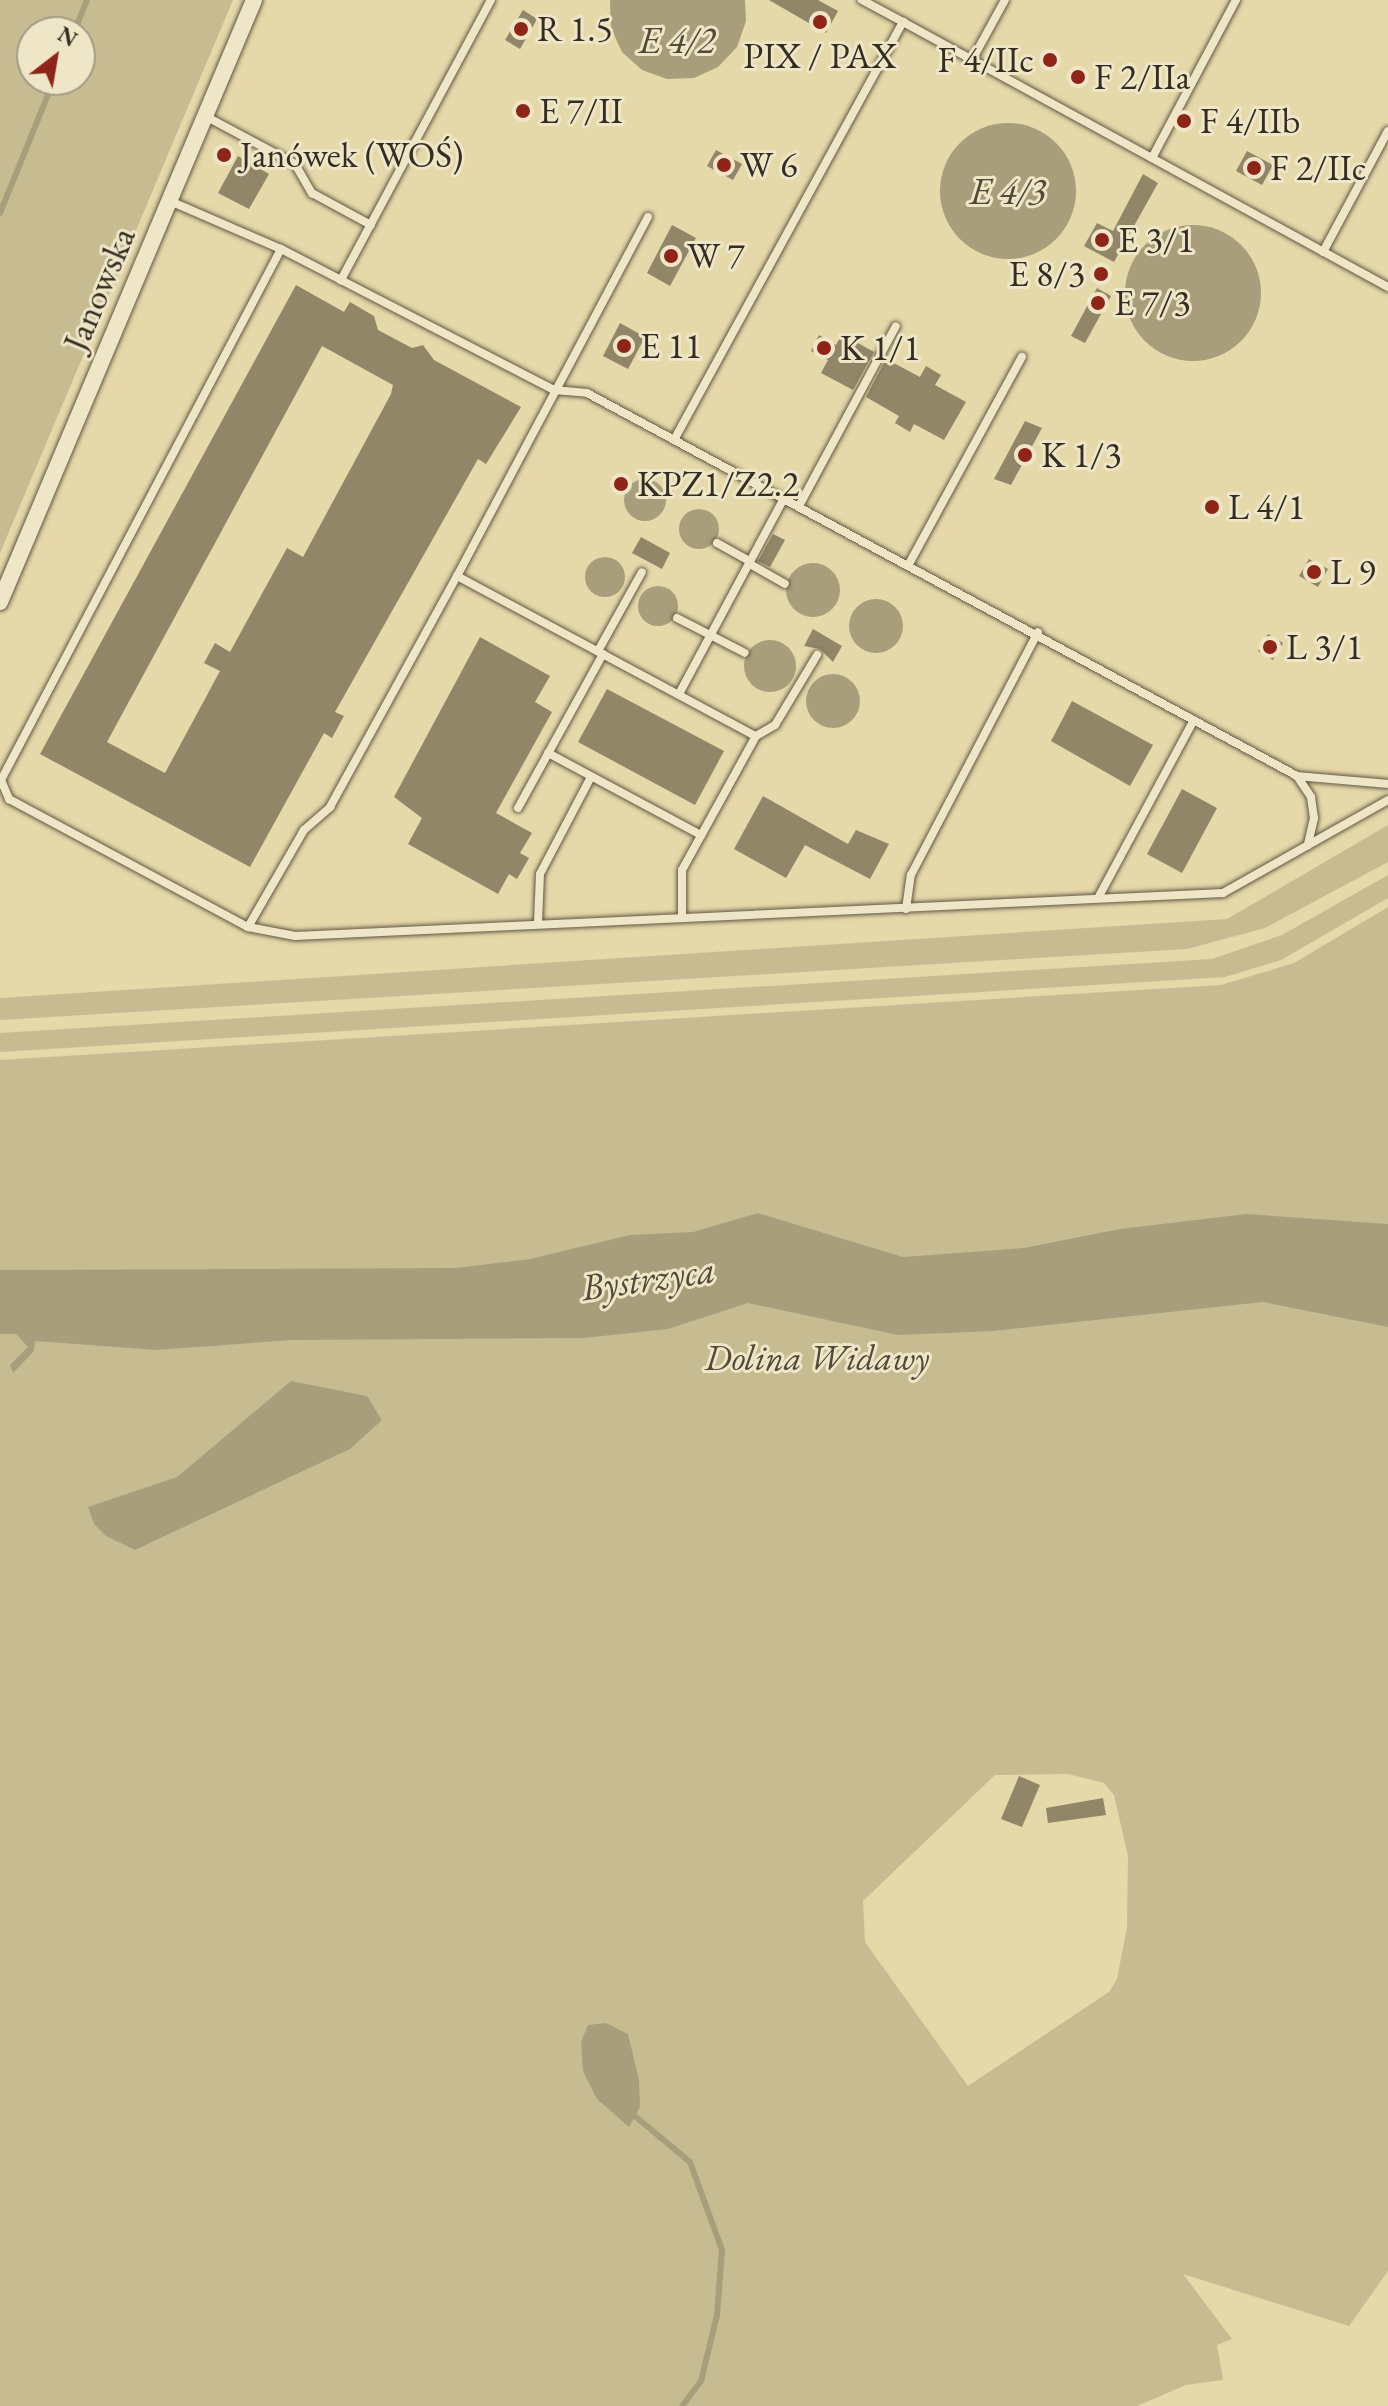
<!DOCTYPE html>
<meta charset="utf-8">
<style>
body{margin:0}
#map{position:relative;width:1388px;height:2406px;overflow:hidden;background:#e5d8a9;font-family:"EB Garamond",serif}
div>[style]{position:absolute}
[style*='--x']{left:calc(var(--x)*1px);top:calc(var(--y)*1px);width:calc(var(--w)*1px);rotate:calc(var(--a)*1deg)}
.green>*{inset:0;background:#c7bb92}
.water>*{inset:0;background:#a99e7b}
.round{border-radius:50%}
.stream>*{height:6px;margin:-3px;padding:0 3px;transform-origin:3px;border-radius:3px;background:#a99e7b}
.building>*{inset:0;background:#918668}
.roads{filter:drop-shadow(0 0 2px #615844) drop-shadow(0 0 2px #615844)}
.lane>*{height:8px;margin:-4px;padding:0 4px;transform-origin:4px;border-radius:4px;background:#eee6c7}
.street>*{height:16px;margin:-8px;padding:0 8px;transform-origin:8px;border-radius:8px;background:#eee6c7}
.dots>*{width:22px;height:22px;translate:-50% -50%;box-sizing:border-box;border:4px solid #eee6c7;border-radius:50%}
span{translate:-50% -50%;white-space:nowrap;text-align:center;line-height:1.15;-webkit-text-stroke:6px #eee6c7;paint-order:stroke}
.poi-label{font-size:36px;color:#352d22}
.left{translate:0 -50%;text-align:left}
.right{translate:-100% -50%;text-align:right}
.street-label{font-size:36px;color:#352d22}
.park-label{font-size:36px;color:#524938;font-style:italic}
.water-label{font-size:38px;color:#524938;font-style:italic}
.north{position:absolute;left:16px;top:16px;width:80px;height:80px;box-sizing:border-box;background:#eee6c7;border:2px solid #a49c85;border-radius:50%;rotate:31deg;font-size:22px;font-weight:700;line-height:32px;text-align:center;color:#352d22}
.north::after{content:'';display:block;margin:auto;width:28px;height:36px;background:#8f2418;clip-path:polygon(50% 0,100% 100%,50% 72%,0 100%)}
</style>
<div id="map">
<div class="green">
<div style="clip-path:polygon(evenodd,0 0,233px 0,0 553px,0 0,32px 32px,80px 32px,80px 80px,32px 80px,32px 32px)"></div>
<div style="clip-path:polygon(1388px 825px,1388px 862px,1265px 928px,1187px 949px,0 1020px,0 998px,1227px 919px)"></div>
<div style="clip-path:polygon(1388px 875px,1388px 898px,1281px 960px,1225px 977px,0 1052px,0 1033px,1212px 959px,1282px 935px)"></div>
<div style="clip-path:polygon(evenodd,1388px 907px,1388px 2271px,1349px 2326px,1183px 2274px,1232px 2339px,1217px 2345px,1223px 2380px,1186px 2385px,1137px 2406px,0 2406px,0 1060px,1221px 985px,1294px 963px,1388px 907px,1068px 1774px,1104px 1783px,1114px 1795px,1128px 1856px,1127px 1927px,1117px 1979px,1109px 1992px,968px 2086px,865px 1942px,863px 1901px,995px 1775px,1068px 1774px)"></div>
</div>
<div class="water">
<div style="clip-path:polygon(745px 0,746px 21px,737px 47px,718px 67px,694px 78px,667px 79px,642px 70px,622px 52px,611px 28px,610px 0)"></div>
<div class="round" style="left:940px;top:123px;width:136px;height:136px"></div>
<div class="round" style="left:1125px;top:225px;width:136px;height:136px"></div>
<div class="round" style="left:624px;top:479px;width:42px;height:42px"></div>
<div class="round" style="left:679px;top:509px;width:40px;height:40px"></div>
<div class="round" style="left:585px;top:557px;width:40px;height:40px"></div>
<div class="round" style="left:786px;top:563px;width:54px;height:54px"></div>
<div class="round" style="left:638px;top:586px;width:40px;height:40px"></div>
<div class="round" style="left:849px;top:599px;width:54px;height:54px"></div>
<div class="round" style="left:744px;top:640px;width:52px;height:52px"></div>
<div class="round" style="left:806px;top:674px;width:54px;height:54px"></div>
<div style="clip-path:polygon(758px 1213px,903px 1257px,1024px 1248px,1120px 1229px,1246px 1214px,1388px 1224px,1388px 1327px,1263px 1302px,993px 1331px,898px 1335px,748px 1303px,668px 1329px,584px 1338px,292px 1340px,156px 1350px,35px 1341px,34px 1351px,13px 1373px,10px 1365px,28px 1347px,16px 1334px,0 1334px,0 1270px,456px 1268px,530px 1259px,630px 1235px,693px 1232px)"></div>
<div style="clip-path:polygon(291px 1381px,367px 1396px,382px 1420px,350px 1449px,135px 1550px,106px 1536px,94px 1524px,88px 1507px,177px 1477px)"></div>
<div style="clip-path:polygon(606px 2023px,628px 2034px,639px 2080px,640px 2107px,629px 2127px,597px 2099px,583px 2071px,581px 2042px,588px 2025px)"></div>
</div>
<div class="stream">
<div style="--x:74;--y:32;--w:35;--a:-68"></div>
<div style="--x:0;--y:213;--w:144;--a:-67.9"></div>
<div style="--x:630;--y:2112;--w:78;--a:39.8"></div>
<div style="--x:690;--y:2162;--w:94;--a:70"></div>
<div style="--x:722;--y:2250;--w:65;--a:94.4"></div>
<div style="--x:717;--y:2315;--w:68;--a:103.6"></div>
<div style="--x:701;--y:2381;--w:31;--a:127"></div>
</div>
<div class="building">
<div style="clip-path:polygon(769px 0,818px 0,838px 11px,826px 33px)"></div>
<div style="clip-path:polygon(523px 10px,537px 19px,520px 49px,505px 40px)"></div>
<div style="clip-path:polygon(716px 150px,742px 164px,733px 180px,707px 166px)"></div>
<div style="clip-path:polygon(1247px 151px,1273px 165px,1262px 185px,1236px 171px)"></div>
<div style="clip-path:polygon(238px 156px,269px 174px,249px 209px,218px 193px)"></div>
<div style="clip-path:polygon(1143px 174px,1158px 183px,1114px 262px,1084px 246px,1097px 223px,1113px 231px)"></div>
<div style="clip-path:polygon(672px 225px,696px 238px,670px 286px,647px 273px)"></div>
<div style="clip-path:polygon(evenodd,296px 285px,344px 312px,350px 302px,374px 316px,378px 330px,412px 348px,423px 345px,434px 360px,521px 407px,486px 464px,478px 459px,335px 712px,344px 716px,332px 738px,324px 733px,250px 867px,40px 754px,296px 285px,322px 346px,393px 385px,391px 394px,303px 557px,287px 548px,230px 652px,215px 643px,204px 663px,220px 671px,165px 773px,107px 742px,322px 346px)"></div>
<div style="clip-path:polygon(1097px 288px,1111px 296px,1085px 343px,1071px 336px)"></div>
<div style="clip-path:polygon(620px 323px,645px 337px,628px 369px,603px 356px)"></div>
<div style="clip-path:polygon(842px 334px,874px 352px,853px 390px,821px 373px,828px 360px,811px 351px,819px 335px,836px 345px)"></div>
<div style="clip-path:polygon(886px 359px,920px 377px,926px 366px,941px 375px,935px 385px,966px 402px,944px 440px,914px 424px,910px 432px,895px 423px,899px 416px,866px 397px)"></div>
<div style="clip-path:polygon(1025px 421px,1042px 428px,1030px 450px,1011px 485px,994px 479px)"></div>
<div style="clip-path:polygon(773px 534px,785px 540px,770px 567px,758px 561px)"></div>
<div style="clip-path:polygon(641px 537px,670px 553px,662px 569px,632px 553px)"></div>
<div style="clip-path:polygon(1309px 559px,1328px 569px,1318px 587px,1299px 576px)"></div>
<div style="clip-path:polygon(813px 629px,842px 646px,833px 662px,820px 649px,804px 646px)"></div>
<div style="clip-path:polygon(1268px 634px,1283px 643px,1273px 660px,1258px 651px)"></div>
<div style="clip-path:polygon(480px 637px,550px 676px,535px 702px,552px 712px,496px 813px,532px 833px,520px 853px,529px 858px,517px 879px,509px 874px,498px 894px,408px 844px,422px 818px,394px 797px)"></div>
<div style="clip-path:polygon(607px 689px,724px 751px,695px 805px,578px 742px)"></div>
<div style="clip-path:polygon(1072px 701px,1153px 745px,1130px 786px,1051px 741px)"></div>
<div style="clip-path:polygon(1182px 789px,1217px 808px,1182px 873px,1147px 854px)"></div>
<div style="clip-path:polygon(763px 796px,848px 844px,856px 830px,889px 844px,870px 879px,805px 845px,786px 878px,734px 849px)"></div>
<div style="clip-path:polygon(1019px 1776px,1040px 1785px,1022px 1827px,1001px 1819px)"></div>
<div style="clip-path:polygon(1103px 1798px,1106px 1815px,1048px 1823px,1046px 1808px)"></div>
</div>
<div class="roads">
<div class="lane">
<div style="--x:491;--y:0;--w:318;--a:118.2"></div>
<div style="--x:341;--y:280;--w:240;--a:27.3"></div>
<div style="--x:554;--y:390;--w:33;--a:5"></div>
<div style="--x:587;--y:393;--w:807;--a:28.34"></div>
<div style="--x:1297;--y:776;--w:91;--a:5"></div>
<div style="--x:903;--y:22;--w:553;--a:28.65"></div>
<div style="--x:972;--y:60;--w:68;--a:-61.2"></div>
<div style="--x:207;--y:117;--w:100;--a:28.1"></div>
<div style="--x:295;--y:164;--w:34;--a:60"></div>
<div style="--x:312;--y:193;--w:67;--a:28.5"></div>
<div style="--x:1152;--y:158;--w:179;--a:-62"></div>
<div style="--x:170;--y:201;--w:121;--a:23.4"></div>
<div style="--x:281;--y:249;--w:600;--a:117.8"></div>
<div style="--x:1;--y:780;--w:21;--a:67"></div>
<div style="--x:9;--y:799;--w:271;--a:28.2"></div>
<div style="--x:248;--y:927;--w:48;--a:10.8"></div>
<div style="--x:295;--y:936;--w:929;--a:-2.65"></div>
<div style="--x:1223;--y:893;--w:189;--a:-29.4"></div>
<div style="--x:648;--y:217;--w:407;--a:118"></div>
<div style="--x:457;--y:576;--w:339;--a:28.2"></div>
<div style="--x:756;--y:736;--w:153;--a:118.9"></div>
<div style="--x:682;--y:870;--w:46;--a:90"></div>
<div style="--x:281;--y:249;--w:68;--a:27.3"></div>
<div style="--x:1323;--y:252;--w:137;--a:-61.8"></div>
<div style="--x:674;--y:440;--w:477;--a:-61.3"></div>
<div style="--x:903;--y:22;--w:47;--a:-151.8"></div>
<div style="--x:799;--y:506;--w:204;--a:-61.7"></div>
<div style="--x:717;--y:543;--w:37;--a:29"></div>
<div style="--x:750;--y:564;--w:40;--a:29.7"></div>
<div style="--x:909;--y:564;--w:236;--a:-61.4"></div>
<div style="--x:677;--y:618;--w:76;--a:27.2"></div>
<div style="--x:598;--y:651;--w:90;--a:-60.9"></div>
<div style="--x:679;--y:694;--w:222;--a:-61.8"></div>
<div style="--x:756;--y:736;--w:22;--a:-30"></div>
<div style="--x:775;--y:725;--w:82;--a:-59"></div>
<div style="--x:548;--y:753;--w:174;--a:28.2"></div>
<div style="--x:1297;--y:776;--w:25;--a:56"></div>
<div style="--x:1311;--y:797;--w:21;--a:82"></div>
<div style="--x:1314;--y:818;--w:28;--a:103"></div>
<div style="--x:518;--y:808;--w:176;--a:-61.1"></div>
<div style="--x:1098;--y:898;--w:202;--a:-61.7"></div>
<div style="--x:906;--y:909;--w:34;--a:-82"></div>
<div style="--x:911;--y:875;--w:274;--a:-62.4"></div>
<div style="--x:538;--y:922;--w:48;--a:-87.6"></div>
<div style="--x:540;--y:874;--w:110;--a:-62.3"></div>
<div style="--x:248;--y:927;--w:112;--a:-60"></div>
<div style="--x:304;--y:830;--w:35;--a:-41"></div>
<div style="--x:330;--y:807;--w:264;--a:-61.2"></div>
</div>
<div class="street">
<div style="--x:0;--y:602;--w:653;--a:-67.12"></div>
</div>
</div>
<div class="dots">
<div style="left:820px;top:22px;background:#8f2418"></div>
<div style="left:521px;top:29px;background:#8f2418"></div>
<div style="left:1050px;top:60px;background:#8f2418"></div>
<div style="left:1078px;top:77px;background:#8f2418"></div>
<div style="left:523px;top:111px;background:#8f2418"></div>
<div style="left:1184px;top:121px;background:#8f2418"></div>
<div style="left:224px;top:155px;background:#8f2418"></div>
<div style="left:724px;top:165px;background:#8f2418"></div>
<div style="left:1254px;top:168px;background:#8f2418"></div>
<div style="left:1102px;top:240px;background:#8f2418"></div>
<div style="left:671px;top:256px;background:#8f2418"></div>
<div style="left:1101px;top:274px;background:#8f2418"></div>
<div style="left:1098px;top:303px;background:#8f2418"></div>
<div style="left:624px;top:346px;background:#8f2418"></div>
<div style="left:824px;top:348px;background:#8f2418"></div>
<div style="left:1025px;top:455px;background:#8f2418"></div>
<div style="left:621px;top:484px;background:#8f2418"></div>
<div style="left:1212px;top:507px;background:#8f2418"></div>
<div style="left:1314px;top:572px;background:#8f2418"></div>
<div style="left:1270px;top:647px;background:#8f2418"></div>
</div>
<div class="poi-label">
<span class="left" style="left:537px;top:29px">R 1.5</span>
<span style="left:820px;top:56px">PIX / PAX</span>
<span class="right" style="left:1034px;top:60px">F 4/IIc</span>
<span class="left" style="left:1094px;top:77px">F 2/IIa</span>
<span class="left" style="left:539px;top:111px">E 7/II</span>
<span class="left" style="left:1200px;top:121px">F 4/IIb</span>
<span class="left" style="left:240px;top:155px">Janówek (WOŚ)</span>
<span class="left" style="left:740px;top:165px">W 6</span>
<span class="left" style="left:1270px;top:168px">F 2/IIc</span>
<span class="left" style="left:1118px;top:240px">E 3/1</span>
<span class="left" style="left:687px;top:256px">W 7</span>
<span class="right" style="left:1085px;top:274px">E 8/3</span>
<span class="left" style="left:1114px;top:303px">E 7/3</span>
<span class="left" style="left:640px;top:346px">E 11</span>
<span class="left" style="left:840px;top:348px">K 1/1</span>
<span class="left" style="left:1041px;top:455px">K 1/3</span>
<span class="left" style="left:637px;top:484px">KPZ1/Z2.2</span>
<span class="left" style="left:1228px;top:507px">L 4/1</span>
<span class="left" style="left:1330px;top:572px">L 9</span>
<span class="left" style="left:1286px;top:647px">L 3/1</span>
</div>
<div class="street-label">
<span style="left:99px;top:289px;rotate:-67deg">Janowska</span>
</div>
<div class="park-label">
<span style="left:817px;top:1358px">Dolina Widawy</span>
</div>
<div class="water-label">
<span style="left:677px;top:40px">E 4/2</span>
<span style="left:1008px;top:191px">E 4/3</span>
<span style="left:648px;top:1278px;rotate:-8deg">Bystrzyca</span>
</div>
<div class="north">N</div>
</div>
